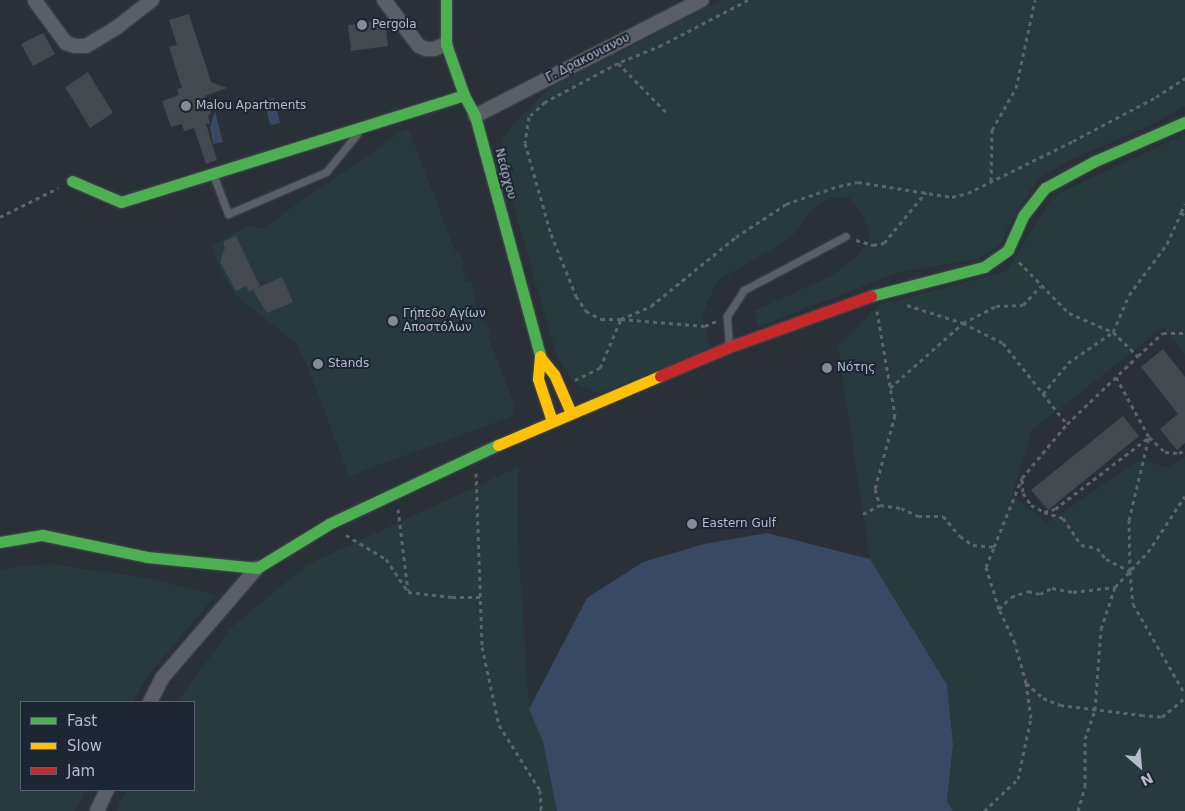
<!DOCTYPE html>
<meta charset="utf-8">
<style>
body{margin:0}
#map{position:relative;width:1185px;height:811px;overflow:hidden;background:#2a3038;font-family:"DejaVu Sans",sans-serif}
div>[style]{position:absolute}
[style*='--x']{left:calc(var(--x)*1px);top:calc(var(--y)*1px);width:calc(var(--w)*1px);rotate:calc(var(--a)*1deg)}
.green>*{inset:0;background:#273a3e}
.water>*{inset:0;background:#384963}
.building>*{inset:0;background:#444950}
.path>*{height:3px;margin-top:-1.5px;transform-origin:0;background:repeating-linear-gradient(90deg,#5d636a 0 4px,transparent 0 8px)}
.roads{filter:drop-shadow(0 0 1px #484c53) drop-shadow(0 0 1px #484c53)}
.lane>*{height:7px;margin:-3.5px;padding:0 3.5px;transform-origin:3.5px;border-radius:3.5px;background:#5a5e66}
.street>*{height:14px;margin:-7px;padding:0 7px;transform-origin:7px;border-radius:7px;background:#5a5e66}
.fast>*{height:11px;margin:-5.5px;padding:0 5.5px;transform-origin:5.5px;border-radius:5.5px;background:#4caf50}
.slow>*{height:11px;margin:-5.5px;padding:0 5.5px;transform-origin:5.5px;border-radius:5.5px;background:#ffc107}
.jam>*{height:11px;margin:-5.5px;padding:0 5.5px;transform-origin:5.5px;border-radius:5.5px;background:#c62828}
.dots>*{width:14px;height:14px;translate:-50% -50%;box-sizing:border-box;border:2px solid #1d2633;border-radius:50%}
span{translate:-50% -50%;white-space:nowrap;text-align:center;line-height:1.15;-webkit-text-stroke:4px #1d2633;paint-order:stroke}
.poi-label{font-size:12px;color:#b4bcc9}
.left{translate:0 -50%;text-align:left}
.street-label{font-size:12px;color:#b4bcc9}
.legend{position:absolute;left:20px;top:701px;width:175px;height:90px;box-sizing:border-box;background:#1d2633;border:1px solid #59626f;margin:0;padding:6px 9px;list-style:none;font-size:15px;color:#b4bcc9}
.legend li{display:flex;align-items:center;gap:10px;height:25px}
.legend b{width:25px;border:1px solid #59626f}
.north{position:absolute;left:1115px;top:741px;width:50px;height:50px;-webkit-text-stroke:4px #1d2633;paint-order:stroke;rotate:153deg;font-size:14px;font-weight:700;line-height:20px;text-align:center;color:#b4bcc9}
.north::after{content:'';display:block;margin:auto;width:18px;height:22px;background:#b4bcc9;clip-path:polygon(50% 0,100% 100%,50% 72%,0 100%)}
</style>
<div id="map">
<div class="green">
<div style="clip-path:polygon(721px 0,1185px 0,1185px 106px,1151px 125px,1068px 161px,1038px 179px,1014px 216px,999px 246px,977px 259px,899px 272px,758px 327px,754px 311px,831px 276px,857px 257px,870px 237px,864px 217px,850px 198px,831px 197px,812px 209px,791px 238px,717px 281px,702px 315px,710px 348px,599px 394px,573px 382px,557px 356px,501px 162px,503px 137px,518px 119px,549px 88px)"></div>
<div style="clip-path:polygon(405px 129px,409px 130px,456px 253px,460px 253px,465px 265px,461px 267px,467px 282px,471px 281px,475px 292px,472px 294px,482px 321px,486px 320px,491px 332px,487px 334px,515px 407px,510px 417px,349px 476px,308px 368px,296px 343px,235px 295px,223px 275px,212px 246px,246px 226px,263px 228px)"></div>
<div style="clip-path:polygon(1185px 134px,1185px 355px,1164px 327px,1032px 430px,1012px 495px,1047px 523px,1142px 459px,1167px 468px,1185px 456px,1185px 811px,953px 811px,947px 802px,953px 744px,947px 685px,870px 559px,838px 347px,879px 305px,1007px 271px,1053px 196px)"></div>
<div style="clip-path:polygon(518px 467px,518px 540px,529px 709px,543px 742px,557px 811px,116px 811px,126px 790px,194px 790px,194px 702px,177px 702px,232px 627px,307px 565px)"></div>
<div style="clip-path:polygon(49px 564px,141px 577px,216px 595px,146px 678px,133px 702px,21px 702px,21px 790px,86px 790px,75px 811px,0 811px,0 569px)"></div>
</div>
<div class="water">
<div style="clip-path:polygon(274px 98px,280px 123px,270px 125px,264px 100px)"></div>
<div style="clip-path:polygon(215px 111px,223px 142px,213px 144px,210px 127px)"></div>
<div style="clip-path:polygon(767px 533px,870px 559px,947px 685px,953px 744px,947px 801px,953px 811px,557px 811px,543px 742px,529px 709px,587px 598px,643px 562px,704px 544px)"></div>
</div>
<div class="building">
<div style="clip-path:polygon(189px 14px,211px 82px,227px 88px,205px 96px,211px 112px,208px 116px,210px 123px,206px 124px,217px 160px,206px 164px,194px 128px,184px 131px,182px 124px,171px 127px,162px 101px,179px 95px,177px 89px,182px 88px,169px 47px,177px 45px,169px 20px)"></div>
<div style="clip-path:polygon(385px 20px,388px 46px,351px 51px,348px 25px)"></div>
<div style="clip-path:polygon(43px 33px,55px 54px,33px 66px,21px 44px)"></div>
<div style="clip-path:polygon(88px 72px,113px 113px,90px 128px,65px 87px)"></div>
<div style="clip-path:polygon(236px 236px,260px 286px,249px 292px,246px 286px,236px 291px,220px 262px,225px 248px,223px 242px)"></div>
<div style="clip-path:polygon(282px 277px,293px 302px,267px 313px,253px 290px)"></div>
<div style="clip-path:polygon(1163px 349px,1185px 377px,1185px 443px,1177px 450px,1160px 429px,1178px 414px,1141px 367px)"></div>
<div style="clip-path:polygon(1123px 416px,1139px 436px,1048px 510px,1031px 490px)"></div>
</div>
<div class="path">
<div style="--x:748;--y:0;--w:97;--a:152.4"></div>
<div style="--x:662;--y:45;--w:48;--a:157.8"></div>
<div style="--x:618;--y:63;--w:83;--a:151.9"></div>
<div style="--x:545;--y:102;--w:22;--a:137"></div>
<div style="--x:529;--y:117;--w:26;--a:99"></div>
<div style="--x:525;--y:143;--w:95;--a:74.1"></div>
<div style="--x:551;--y:234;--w:67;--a:68"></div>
<div style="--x:576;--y:296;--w:18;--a:56"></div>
<div style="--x:586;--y:311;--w:17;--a:28"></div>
<div style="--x:601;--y:319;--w:20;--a:0"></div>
<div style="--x:621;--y:319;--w:33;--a:-23"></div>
<div style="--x:651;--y:306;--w:109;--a:-39.1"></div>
<div style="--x:736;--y:237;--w:60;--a:-33.4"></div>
<div style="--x:786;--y:204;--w:56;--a:-18.8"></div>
<div style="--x:839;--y:186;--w:19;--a:-12"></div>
<div style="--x:858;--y:182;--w:95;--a:9.1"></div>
<div style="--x:952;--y:197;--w:16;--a:-14"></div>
<div style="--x:968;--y:193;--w:117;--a:-26.3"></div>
<div style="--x:1073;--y:141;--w:94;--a:-27.9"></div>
<div style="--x:1156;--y:97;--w:35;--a:-33"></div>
<div style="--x:618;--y:63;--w:71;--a:45.6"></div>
<div style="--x:991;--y:181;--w:51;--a:-88.9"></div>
<div style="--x:992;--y:130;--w:48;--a:-60.3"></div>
<div style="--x:1016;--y:88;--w:90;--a:-77.8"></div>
<div style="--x:1181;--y:212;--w:9;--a:-63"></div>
<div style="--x:0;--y:217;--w:65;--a:-26.6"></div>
<div style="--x:856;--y:240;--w:18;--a:16"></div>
<div style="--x:873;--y:245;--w:11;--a:-10"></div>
<div style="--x:884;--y:243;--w:66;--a:-50.5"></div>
<div style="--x:1019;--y:262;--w:71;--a:45.6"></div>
<div style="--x:1069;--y:313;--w:48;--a:23.4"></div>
<div style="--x:1113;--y:332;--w:35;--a:44"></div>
<div style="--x:1138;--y:356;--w:34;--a:-43"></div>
<div style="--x:1163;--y:333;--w:22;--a:0"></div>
<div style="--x:907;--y:305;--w:59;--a:17.8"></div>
<div style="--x:963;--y:323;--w:45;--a:26.6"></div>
<div style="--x:1003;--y:343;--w:103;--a:51.7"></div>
<div style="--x:877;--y:311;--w:106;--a:80.2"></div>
<div style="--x:895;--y:415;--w:77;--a:105.1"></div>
<div style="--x:875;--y:489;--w:17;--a:73"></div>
<div style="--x:1116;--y:377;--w:68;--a:61.2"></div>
<div style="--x:1149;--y:437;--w:22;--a:43"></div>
<div style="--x:1165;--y:452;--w:14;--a:4"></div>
<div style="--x:1179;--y:453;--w:7;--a:-27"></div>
<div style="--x:575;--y:380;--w:28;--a:-26"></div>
<div style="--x:600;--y:368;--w:53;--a:-66.8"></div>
<div style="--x:621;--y:319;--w:84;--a:4.8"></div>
<div style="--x:705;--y:326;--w:13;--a:-23"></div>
<div style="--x:890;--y:388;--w:98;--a:-41.7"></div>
<div style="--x:963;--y:323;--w:37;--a:-27"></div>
<div style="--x:996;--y:306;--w:27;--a:-2"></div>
<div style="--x:1023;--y:305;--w:26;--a:-47"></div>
<div style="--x:1043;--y:394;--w:40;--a:-51"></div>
<div style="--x:1068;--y:363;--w:55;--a:-34.6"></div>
<div style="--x:1113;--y:332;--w:40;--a:-66.6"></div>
<div style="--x:1129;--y:295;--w:64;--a:-53.3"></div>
<div style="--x:1167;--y:244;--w:35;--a:-66"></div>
<div style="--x:1181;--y:212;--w:6;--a:45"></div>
<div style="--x:476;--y:473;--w:174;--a:88"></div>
<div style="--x:482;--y:647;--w:80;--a:77.7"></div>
<div style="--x:499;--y:725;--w:77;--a:57.8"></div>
<div style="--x:540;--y:790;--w:21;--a:87"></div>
<div style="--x:1022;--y:480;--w:13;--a:86"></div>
<div style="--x:1023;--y:493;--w:14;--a:56"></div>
<div style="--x:1031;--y:505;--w:15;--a:28"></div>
<div style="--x:1044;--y:512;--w:11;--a:-15"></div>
<div style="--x:1055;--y:509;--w:117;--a:-37.4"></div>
<div style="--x:398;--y:509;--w:82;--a:83"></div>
<div style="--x:1044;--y:512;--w:20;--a:18"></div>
<div style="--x:1063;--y:518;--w:32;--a:56"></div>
<div style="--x:1081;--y:545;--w:16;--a:11"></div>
<div style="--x:1097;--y:548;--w:14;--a:51"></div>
<div style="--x:1106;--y:559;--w:27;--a:27"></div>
<div style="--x:1130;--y:571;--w:51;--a:-91.1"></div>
<div style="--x:1129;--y:520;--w:85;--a:-76.5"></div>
<div style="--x:863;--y:514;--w:19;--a:-28"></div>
<div style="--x:880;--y:505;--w:21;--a:8"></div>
<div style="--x:901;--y:508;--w:19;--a:25"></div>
<div style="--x:918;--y:516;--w:25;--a:0"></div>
<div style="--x:943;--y:516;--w:26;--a:50"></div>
<div style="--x:960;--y:536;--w:16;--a:35"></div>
<div style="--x:973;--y:545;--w:21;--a:5"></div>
<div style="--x:994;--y:547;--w:74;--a:-67.9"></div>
<div style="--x:1022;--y:478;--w:70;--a:-50.2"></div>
<div style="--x:1067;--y:424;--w:98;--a:-43.8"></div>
<div style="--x:346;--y:535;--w:47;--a:31"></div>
<div style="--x:386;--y:559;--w:40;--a:56"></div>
<div style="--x:408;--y:592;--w:44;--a:6.5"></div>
<div style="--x:452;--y:597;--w:28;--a:0"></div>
<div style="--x:1130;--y:571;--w:33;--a:85"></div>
<div style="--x:1133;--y:604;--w:104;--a:60"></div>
<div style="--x:999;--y:609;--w:17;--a:-45"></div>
<div style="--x:1011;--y:597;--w:18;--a:-19"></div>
<div style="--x:1028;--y:591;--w:12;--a:14"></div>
<div style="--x:1040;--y:594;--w:13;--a:-27"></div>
<div style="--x:1052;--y:588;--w:21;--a:11"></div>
<div style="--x:1073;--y:592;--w:42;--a:-6.8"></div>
<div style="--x:1026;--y:683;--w:23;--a:41"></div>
<div style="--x:1043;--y:698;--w:18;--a:22"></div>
<div style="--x:1060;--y:705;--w:82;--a:7"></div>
<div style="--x:1141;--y:715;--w:21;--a:5"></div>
<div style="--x:1162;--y:717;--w:30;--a:-40"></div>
<div style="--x:984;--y:811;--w:47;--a:-43.3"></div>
<div style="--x:1018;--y:779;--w:62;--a:-78"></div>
<div style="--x:1031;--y:718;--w:35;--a:-98"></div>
<div style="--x:1026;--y:683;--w:41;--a:-105.4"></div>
<div style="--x:1015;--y:643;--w:38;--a:-115"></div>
<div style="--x:999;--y:609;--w:44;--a:-107.2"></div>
<div style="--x:986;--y:567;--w:22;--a:-68"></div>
<div style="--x:1078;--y:811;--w:26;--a:-74"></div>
<div style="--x:1085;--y:786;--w:47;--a:-90"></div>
<div style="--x:1085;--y:739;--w:31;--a:-71"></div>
<div style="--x:1095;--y:710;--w:81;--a:-85.8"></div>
<div style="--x:1101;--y:629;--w:44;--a:-71.6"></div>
<div style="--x:1115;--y:587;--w:48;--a:-46.7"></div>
<div style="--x:1148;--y:552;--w:67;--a:-56.5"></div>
</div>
<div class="roads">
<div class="lane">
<div style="--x:213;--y:174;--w:43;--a:69.4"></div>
<div style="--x:228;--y:214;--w:107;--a:-23.2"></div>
<div style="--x:326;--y:172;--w:49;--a:-50.8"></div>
<div style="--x:729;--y:347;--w:31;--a:-94"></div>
<div style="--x:727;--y:316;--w:31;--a:-57"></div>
<div style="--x:744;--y:290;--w:115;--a:-27.9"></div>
</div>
<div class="street">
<div style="--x:384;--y:0;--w:58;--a:52.7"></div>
<div style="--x:419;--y:46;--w:8;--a:23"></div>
<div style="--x:426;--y:49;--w:8;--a:0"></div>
<div style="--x:434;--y:49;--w:13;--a:-23"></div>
<div style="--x:35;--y:1;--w:52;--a:53.6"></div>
<div style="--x:66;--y:43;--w:9;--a:18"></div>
<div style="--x:75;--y:46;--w:11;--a:0"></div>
<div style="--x:86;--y:46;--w:35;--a:-31"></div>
<div style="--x:116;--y:28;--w:46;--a:-37.9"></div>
<div style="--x:475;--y:116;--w:255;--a:-27.1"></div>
<div style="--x:150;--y:702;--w:27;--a:-63"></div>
<div style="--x:162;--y:678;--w:145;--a:-49.2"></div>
<div style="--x:97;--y:811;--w:23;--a:-65"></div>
</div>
<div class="fast">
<div style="--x:446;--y:0;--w:44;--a:90"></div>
<div style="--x:446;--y:44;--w:54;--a:70.6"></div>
<div style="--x:464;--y:95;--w:24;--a:62"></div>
<div style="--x:475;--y:116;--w:249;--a:74.8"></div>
<div style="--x:72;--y:181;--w:53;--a:23.2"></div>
<div style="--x:121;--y:202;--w:359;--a:-17.3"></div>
<div style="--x:871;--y:296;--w:117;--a:-14.4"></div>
<div style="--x:984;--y:267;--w:29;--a:-35"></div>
<div style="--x:1008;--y:250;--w:37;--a:-66"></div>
<div style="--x:1023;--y:216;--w:36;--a:-52"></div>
<div style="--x:1045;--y:188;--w:57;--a:-28.4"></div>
<div style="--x:1095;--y:161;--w:98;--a:-23.4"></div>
<div style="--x:0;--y:542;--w:43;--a:-9.5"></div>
<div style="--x:42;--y:535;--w:107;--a:11.8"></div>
<div style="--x:147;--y:557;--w:111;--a:5.7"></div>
<div style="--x:257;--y:568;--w:84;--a:-31.4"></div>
<div style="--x:329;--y:524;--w:187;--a:-25.1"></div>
</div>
<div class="slow">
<div style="--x:540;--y:356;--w:23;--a:95"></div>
<div style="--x:538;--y:379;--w:44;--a:71.6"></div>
<div style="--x:540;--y:357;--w:22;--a:51"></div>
<div style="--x:554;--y:374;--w:43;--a:66.4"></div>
<div style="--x:498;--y:445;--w:176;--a:-23.1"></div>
</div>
<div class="jam">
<div style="--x:660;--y:376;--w:75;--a:-22.8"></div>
<div style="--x:729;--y:347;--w:151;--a:-19.8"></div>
</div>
</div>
<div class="dots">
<div style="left:362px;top:25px;background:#848b96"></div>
<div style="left:186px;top:106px;background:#848b96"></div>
<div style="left:393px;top:321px;background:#848b96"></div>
<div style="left:318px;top:364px;background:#848b96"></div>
<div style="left:827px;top:368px;background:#848b96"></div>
<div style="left:692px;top:524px;background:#848b96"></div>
</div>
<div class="poi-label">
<span class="left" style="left:372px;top:25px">Pergola</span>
<span class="left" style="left:196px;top:106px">Malou Apartments</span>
<span class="left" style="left:403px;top:321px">Γήπεδο Αγίων<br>Αποστόλων</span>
<span class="left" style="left:328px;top:364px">Stands</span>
<span class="left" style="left:837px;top:368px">Νότης</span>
<span class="left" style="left:702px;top:524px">Eastern Gulf</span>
</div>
<div class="street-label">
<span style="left:588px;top:58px;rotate:-27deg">Γ. Δρακονιανου</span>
<span style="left:505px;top:174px;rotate:75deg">Νεάρχου</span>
</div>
<ul class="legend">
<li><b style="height:6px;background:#4caf50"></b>Fast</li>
<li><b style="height:6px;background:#ffc107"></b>Slow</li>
<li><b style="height:6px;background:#c62828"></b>Jam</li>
</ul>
<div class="north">N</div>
</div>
